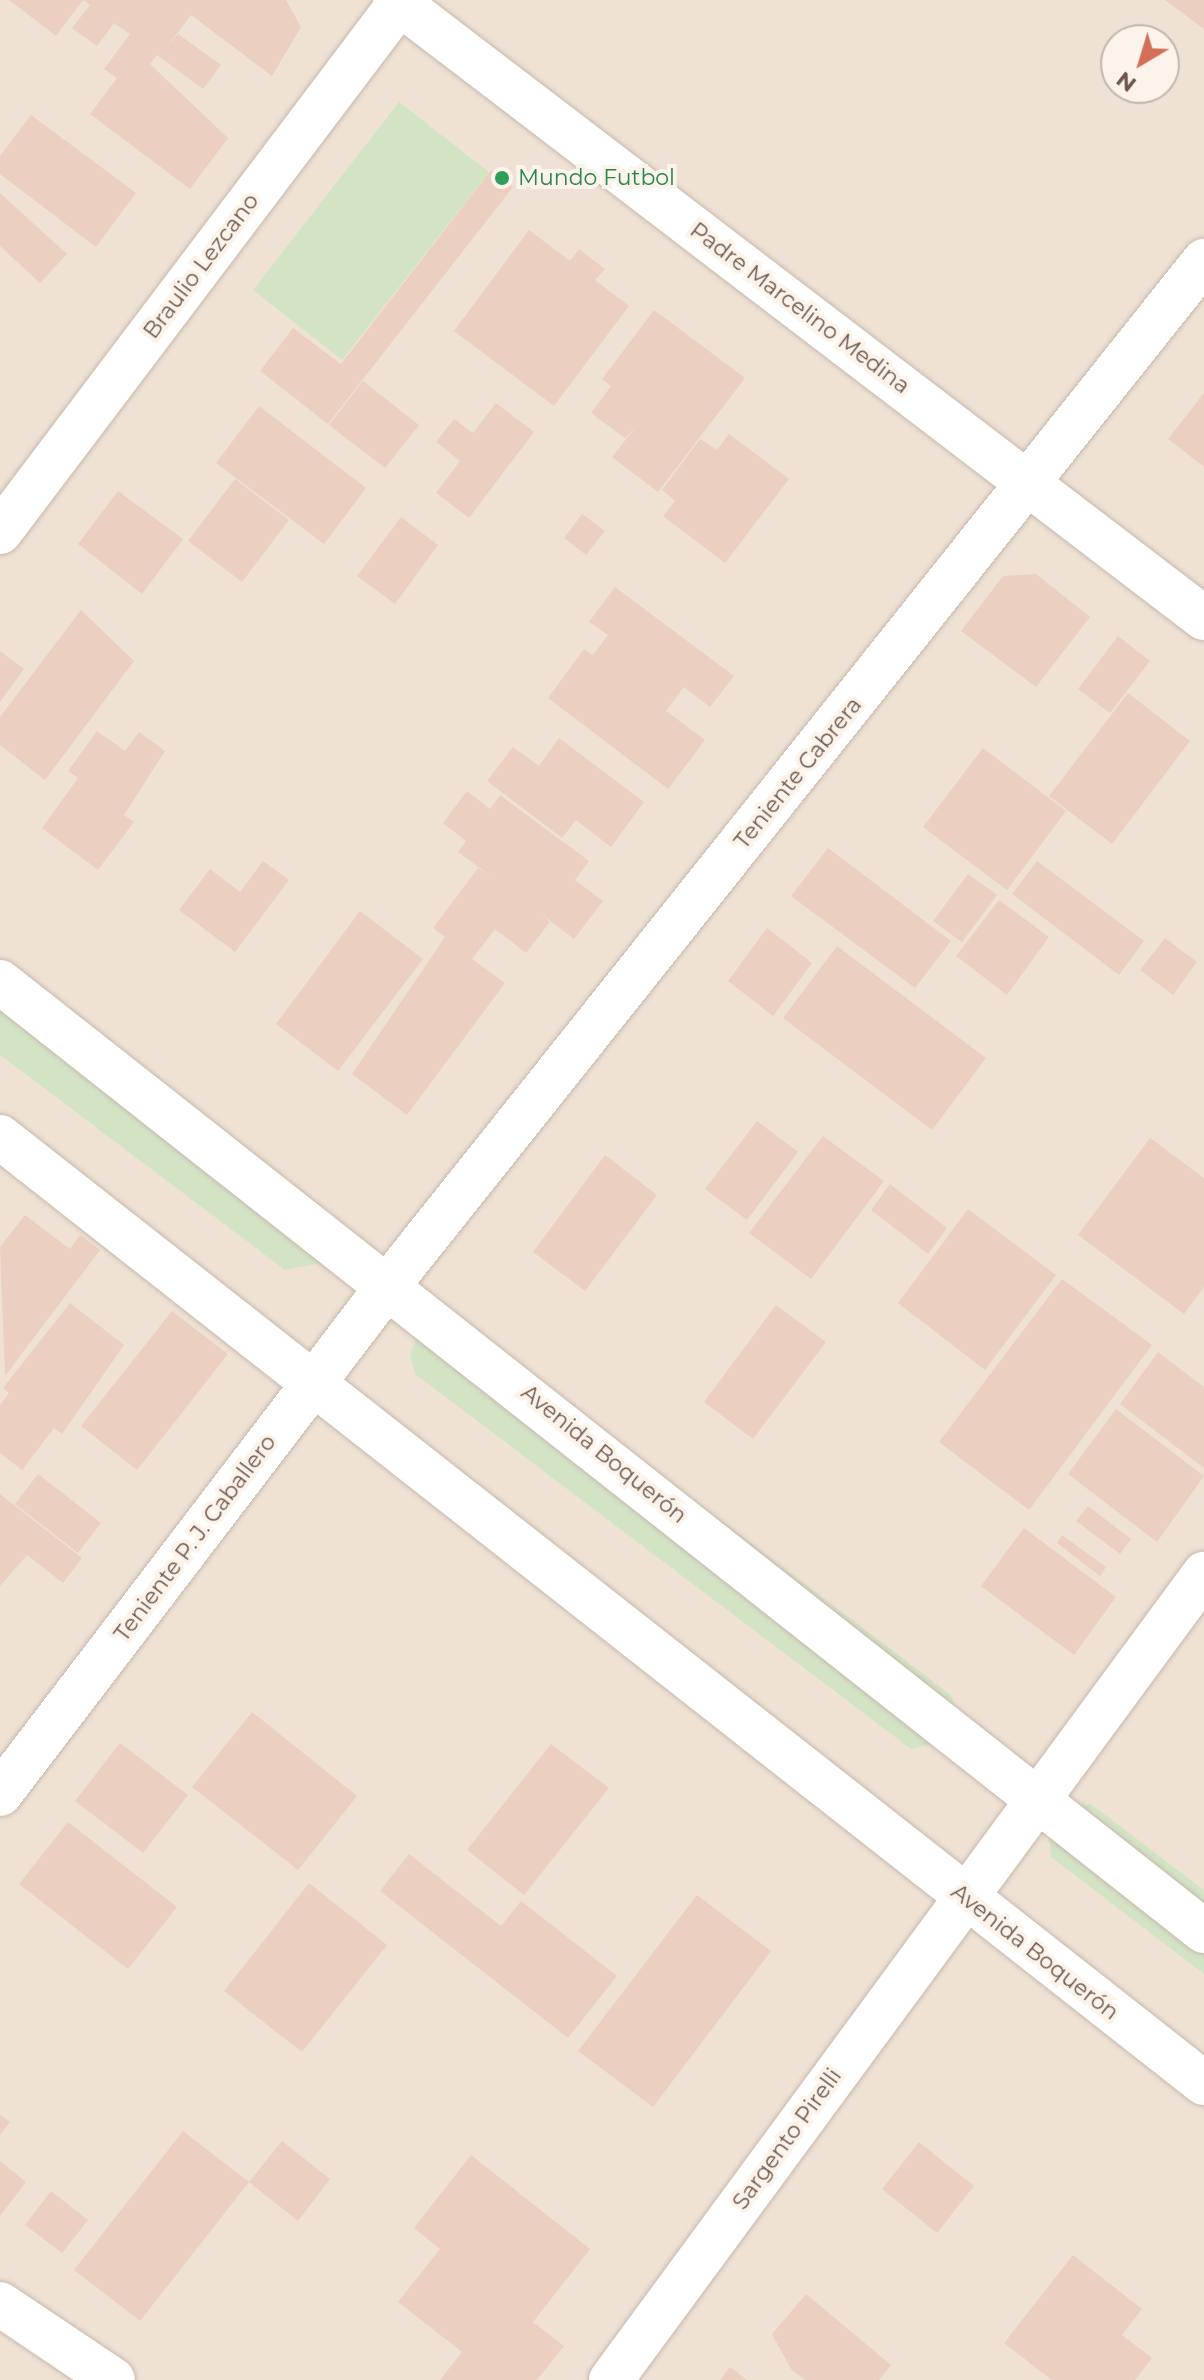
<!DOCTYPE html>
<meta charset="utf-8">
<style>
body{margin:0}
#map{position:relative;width:1204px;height:2380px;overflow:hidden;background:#f9f0e5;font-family:Montserrat,sans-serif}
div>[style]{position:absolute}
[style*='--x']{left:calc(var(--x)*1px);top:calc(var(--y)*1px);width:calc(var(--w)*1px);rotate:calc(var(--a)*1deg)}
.residential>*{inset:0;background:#efe2d4}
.green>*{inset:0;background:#d3e4c5}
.building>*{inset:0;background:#ebcfc0}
.roads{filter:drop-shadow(0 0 2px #c8b8ad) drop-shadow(0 0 2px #c8b8ad)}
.street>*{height:44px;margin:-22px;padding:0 22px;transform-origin:22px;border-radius:22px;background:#fff}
.secondary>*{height:44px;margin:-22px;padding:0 22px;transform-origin:22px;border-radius:22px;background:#fff}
.dots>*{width:22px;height:22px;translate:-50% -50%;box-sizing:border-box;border:4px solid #fcf4ea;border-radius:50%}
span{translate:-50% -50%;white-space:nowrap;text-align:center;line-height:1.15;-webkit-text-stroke:8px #fcf4ea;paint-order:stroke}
.leisure-label{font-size:22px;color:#27864d}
.left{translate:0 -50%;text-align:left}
.street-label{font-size:22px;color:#6e584e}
.north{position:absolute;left:1100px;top:24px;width:80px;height:80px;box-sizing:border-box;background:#fcf4ea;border:2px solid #c3b6ac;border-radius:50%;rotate:218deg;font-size:22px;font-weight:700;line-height:32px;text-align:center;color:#6e584e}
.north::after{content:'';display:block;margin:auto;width:28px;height:36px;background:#d3705a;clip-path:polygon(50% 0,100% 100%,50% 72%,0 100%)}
</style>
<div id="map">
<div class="residential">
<div style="clip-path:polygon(evenodd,0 0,1204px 0,1204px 2380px,0 2380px,0 0,1116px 40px,1164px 40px,1164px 88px,1116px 88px,1116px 40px)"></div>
</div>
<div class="green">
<div style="clip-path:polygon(399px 102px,489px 172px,342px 360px,253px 290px)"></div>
<div style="clip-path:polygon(0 971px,328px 1250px,320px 1263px,285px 1270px,0 1055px)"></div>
<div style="clip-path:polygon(457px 1320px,951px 1695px,958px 1714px,946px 1741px,911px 1749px,415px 1374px,410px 1354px,421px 1327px)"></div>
<div style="clip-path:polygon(1070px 1804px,1091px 1804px,1204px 1890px,1204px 1974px,1051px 1857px,1047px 1823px)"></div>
</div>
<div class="building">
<div style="clip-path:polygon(9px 0,286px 0,301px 27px,272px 76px,191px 15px,166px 48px,178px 34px,221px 65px,203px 89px,157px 55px,150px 64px,228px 138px,190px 189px,90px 114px,117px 78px,104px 69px,130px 34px,114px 23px,97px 46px,72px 28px,90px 5px,83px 0,56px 36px)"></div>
<div style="clip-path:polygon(1165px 0,1204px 0,1204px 29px)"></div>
<div style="clip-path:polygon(31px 115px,136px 193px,96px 247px,0 174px,0 156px)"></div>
<div style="clip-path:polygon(491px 170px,513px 187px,328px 424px,260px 371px,293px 328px,341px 364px)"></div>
<div style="clip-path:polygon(0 193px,67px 254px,40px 283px,0 246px)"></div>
<div style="clip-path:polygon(529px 230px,570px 261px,579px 249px,605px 269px,595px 280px,629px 306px,554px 406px,454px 331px)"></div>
<div style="clip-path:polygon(654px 310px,745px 378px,658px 492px,612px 457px,638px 424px,625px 438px,591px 413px,611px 386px,602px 379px)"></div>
<div style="clip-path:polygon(363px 381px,419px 425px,385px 468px,329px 425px)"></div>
<div style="clip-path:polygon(1204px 393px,1204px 467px,1168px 439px)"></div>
<div style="clip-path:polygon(496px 403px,534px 432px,469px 518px,436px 493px,460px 461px,436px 442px,454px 419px,473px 433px)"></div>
<div style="clip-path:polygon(259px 406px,366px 488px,324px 544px,216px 463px)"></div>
<div style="clip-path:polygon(729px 434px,789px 479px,725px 563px,663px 516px,675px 501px,662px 490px,700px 439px,717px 450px)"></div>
<div style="clip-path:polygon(235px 479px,289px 520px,242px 582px,188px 541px)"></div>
<div style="clip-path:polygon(118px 491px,183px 539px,142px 594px,78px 544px)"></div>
<div style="clip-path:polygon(582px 514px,605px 531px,586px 555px,564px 538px)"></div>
<div style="clip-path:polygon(401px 517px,438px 545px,395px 604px,357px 576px)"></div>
<div style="clip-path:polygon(1036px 574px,1090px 617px,1036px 687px,961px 631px,1003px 576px)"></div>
<div style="clip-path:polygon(615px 587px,734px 676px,710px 707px,684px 687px,666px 711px,705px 740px,668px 789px,548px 698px,584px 649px,593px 655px,608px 635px,589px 622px)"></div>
<div style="clip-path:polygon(81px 610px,134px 661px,45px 780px,0 745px,0 717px)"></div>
<div style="clip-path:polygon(1118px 636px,1150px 661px,1110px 713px,1078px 689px)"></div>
<div style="clip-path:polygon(0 651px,24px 669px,0 702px)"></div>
<div style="clip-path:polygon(1128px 693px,1190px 741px,1112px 844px,1049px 796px)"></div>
<div style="clip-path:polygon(97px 731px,125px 751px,139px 732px,165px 751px,124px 815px,134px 822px,98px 870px,42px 828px,78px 778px,68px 771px)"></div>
<div style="clip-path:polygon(559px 738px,644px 802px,611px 847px,576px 820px,562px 838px,487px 781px,513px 747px,539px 766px)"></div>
<div style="clip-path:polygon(983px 748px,1066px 811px,1007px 890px,923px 827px)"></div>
<div style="clip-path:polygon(467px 791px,490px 809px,500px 795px,589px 861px,575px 880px,603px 901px,574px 939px,540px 913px,550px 922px,526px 953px,495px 929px,472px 959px,505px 983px,407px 1115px,352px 1074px,445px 937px,433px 928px,478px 868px,491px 876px,458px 852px,466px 841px,443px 823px)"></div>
<div style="clip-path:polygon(828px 848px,951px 941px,915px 988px,791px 896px)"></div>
<div style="clip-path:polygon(263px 861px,289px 880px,235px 952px,179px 910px,210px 869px,240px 892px)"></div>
<div style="clip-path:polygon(1037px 861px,1144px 941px,1119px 975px,1012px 894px)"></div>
<div style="clip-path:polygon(968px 874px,997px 895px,962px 942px,933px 921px)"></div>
<div style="clip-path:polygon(999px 900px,1049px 937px,1007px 995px,956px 956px)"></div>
<div style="clip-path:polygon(360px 911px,423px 959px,338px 1071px,276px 1024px)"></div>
<div style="clip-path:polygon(767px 928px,812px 963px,773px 1016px,728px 981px)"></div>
<div style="clip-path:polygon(1165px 938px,1197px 962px,1173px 995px,1140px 970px)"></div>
<div style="clip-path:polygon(837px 946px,986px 1058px,932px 1130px,783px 1018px)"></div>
<div style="clip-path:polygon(757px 1121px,798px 1152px,747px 1220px,705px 1189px)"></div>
<div style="clip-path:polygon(823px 1136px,884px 1181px,811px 1279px,749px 1233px)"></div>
<div style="clip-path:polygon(1150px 1138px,1204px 1178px,1204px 1287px,1184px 1314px,1078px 1235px)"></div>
<div style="clip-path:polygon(605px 1155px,657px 1195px,585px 1291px,533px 1252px)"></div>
<div style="clip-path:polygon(890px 1184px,947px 1228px,928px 1254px,871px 1210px)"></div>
<div style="clip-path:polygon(968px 1209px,1056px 1275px,985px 1370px,898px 1303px)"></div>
<div style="clip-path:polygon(25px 1215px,70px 1249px,80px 1235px,100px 1250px,5px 1376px,0 1247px)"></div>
<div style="clip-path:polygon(1062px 1279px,1152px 1345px,1029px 1510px,939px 1442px)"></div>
<div style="clip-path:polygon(70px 1303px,124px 1345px,62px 1434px,54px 1428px,22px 1470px,0 1453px,0 1405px,9px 1393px,3px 1388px)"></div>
<div style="clip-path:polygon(776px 1305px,826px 1342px,753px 1439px,704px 1402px)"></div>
<div style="clip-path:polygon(172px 1311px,228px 1354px,137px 1470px,81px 1426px)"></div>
<div style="clip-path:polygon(1158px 1352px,1204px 1387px,1204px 1468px,1120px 1404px)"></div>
<div style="clip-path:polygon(1116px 1409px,1204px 1476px,1157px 1542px,1068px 1474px)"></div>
<div style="clip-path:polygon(38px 1474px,101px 1523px,78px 1553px,15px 1504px)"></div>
<div style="clip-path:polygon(0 1494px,82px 1558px,63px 1583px,27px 1555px,0 1586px)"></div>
<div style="clip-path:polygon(1088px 1506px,1131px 1539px,1120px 1554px,1076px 1521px)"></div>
<div style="clip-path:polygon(1024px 1528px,1116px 1597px,1074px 1655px,981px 1586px)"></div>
<div style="clip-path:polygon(1062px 1535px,1106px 1567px,1100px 1576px,1057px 1543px)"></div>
<div style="clip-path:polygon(252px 1712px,357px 1796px,298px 1870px,192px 1787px)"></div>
<div style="clip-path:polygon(120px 1743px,188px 1795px,143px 1853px,75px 1801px)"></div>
<div style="clip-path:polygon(551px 1744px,609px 1788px,524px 1895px,467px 1850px)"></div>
<div style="clip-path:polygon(68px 1822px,177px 1907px,128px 1969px,19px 1884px)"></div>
<div style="clip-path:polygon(409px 1854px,501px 1926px,521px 1901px,617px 1976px,568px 2038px,380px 1891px)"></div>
<div style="clip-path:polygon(309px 1883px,387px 1945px,302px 2052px,224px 1991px)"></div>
<div style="clip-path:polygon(697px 1895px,771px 1951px,653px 2107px,578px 2051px)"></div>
<div style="clip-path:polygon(0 2114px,10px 2122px,0 2135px)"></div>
<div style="clip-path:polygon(183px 2131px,249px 2182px,140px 2321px,74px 2270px)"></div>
<div style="clip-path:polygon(282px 2141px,330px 2179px,298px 2221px,249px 2182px)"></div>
<div style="clip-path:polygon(919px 2142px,974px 2186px,937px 2233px,882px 2189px)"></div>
<div style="clip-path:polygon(471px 2155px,590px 2249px,533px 2322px,564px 2346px,537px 2380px,440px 2380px,462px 2352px,398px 2302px,440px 2249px,414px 2228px)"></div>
<div style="clip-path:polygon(0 2161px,26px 2182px,0 2216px)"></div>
<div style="clip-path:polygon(51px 2191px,88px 2220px,62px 2253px,25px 2225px)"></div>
<div style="clip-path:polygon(1073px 2255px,1142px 2309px,1122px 2335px,1152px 2358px,1135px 2380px,1052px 2380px,1004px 2343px)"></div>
<div style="clip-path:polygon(806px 2294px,891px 2365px,879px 2380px,805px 2380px,791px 2369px,772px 2334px)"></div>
<div style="clip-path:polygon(730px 2367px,747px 2380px,720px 2380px)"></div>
</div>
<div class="roads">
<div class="street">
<div style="--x:395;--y:0;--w:1018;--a:37.38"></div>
<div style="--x:0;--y:532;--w:667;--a:-52.92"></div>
<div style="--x:0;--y:1794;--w:643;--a:-52.65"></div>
<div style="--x:390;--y:1283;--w:1307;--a:-51.46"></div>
<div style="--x:0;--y:2304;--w:136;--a:33.9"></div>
<div style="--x:611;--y:2380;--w:1001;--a:-53.66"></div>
</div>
<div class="secondary">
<div style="--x:0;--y:982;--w:1533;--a:38.25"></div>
<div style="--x:0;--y:1137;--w:1531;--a:38.16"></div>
</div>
</div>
<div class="dots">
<div style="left:502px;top:178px;background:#2e9e5b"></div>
</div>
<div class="leisure-label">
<span class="left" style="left:518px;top:178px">Mundo Futbol</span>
</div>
<div class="street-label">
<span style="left:201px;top:266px;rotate:-53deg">Braulio Lezcano</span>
<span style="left:800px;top:308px;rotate:37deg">Padre Marcelino Medina</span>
<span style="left:798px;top:773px;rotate:-51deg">Teniente Cabrera</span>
<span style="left:604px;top:1454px;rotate:39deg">Avenida Boquerón</span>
<span style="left:195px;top:1538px;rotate:-53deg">Teniente P. J. Caballero</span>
<span style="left:1035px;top:1952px;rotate:38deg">Avenida Boquerón</span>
<span style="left:787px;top:2139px;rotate:-54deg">Sargento Pirelli</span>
</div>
<div class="north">N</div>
</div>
